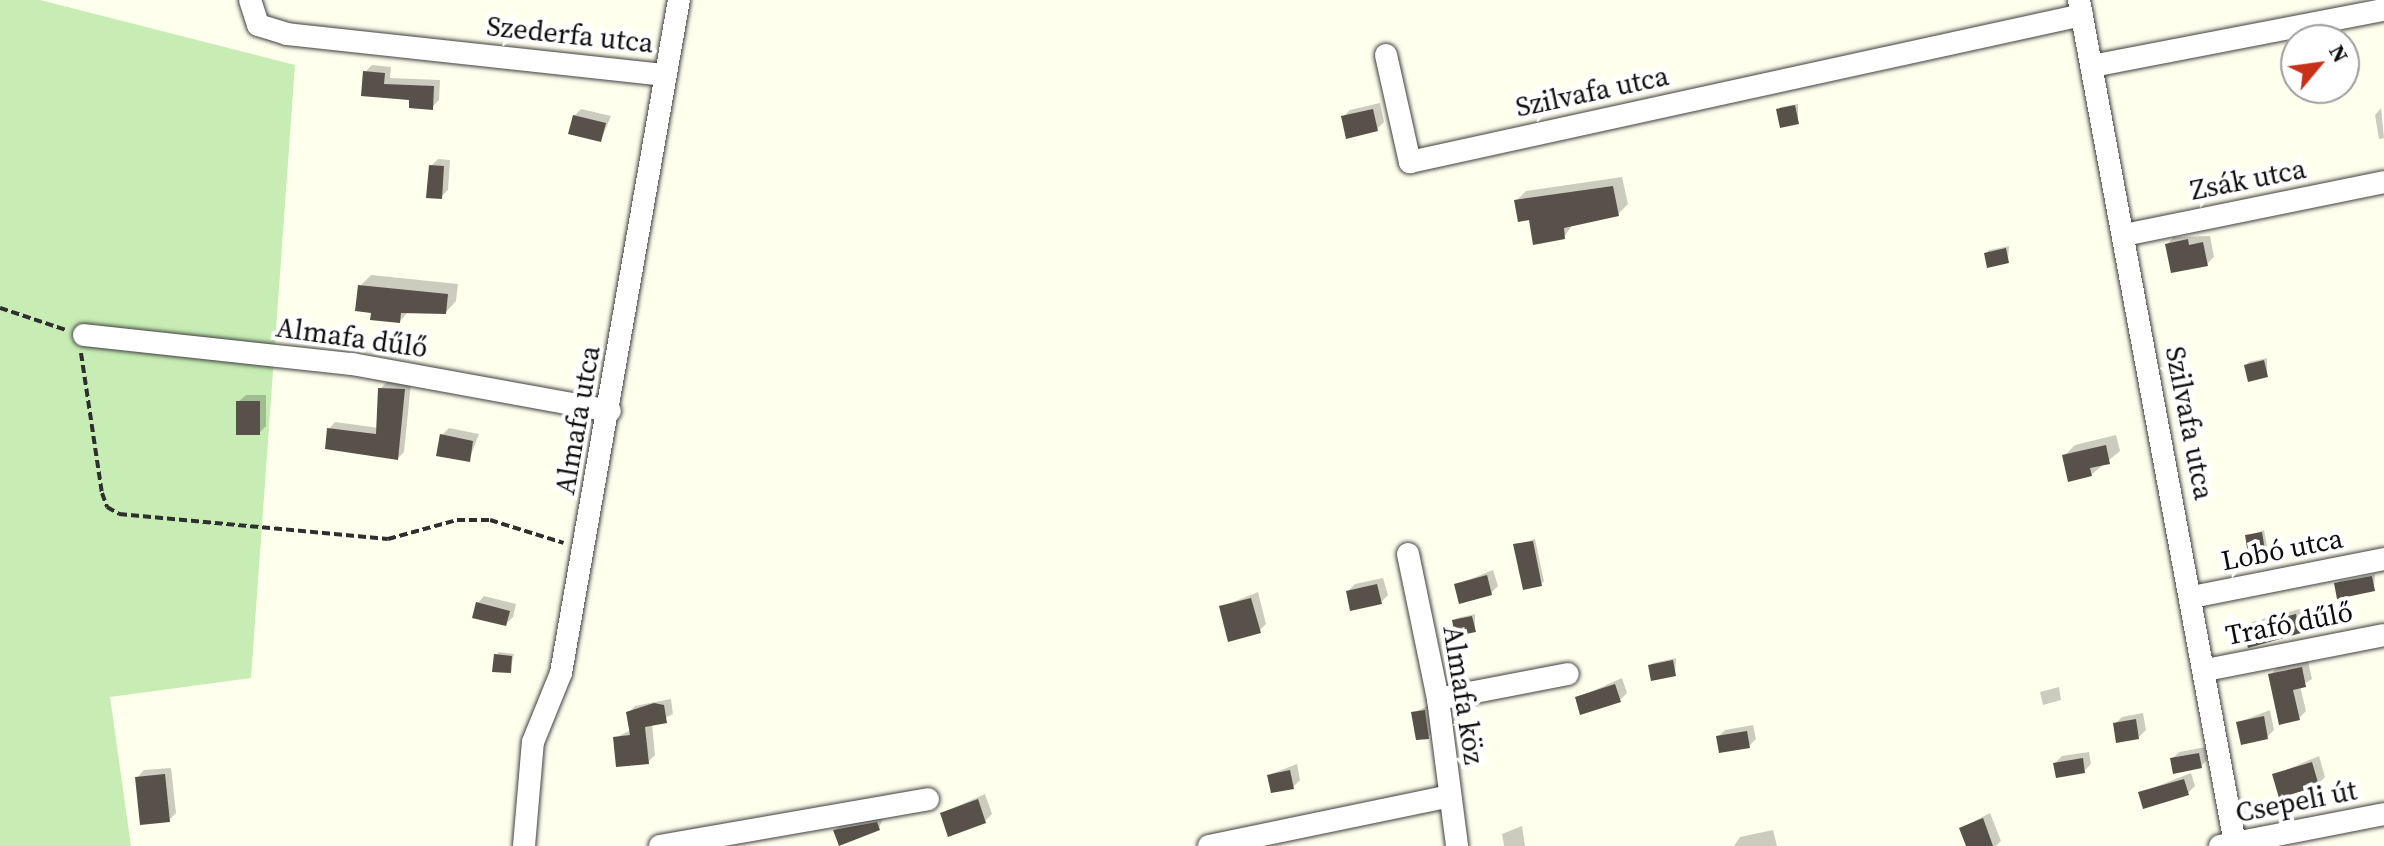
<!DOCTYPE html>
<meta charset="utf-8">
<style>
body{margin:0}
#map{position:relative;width:2384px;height:846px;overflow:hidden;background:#ffe;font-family:"Source Serif 4",serif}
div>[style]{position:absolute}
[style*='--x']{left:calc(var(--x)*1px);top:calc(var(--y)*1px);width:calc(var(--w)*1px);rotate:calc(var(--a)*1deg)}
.green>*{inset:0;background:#c7edb4}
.shadow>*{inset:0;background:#0003}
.building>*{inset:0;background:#575149}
.path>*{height:4px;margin-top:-2px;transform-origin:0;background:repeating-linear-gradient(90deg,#2f2f2f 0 8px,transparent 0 12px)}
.roads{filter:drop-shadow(0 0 2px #404040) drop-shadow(0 0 2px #404040)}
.minor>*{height:22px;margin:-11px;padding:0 11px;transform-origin:11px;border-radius:11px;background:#fff}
span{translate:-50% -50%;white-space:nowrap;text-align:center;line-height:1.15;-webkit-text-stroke:8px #fff;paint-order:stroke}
.street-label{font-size:28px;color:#0d0d0d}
.north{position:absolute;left:2280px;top:24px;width:80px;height:80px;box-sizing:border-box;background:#fff;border:2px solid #9e9e9e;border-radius:50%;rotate:61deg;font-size:22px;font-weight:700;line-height:32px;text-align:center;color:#0d0d0d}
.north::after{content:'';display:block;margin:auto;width:28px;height:36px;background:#c93019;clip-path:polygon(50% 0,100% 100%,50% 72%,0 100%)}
</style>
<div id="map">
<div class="green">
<div style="clip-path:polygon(0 0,40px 0,295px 65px,251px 678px,110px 697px,131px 846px,0 846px)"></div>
</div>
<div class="shadow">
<div style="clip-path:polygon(372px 65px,391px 67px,390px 78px,440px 80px,439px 100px,432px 107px,411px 98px,363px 94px,365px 72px)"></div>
<div style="clip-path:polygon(1380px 103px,1384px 122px,1377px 129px,1343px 117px,1350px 110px)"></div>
<div style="clip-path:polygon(1798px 104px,1798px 123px,1778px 110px,1781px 107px)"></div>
<div style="clip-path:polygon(2381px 108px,2384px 138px,2379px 139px,2375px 115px)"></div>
<div style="clip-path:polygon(581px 109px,611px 116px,601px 140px,574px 116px)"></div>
<div style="clip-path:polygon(438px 159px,450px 160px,448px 190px,441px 197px,431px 166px)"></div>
<div style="clip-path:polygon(1622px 177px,1628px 204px,1618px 214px,1573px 224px,1564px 237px,1530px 218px,1516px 201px,1526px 191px)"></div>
<div style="clip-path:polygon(2210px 236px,2214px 257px,2207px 264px,2167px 244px,2174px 237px)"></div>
<div style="clip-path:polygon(2009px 246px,2008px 262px,1986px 253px,1989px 250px)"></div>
<div style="clip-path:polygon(371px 275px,458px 284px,456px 301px,446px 312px,409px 311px,400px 321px,373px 311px,360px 286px)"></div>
<div style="clip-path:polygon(2267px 358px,2267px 375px,2246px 365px,2249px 362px)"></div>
<div style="clip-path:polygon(387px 382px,411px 383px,404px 452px,398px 458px,329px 429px,335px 422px,379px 428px,380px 389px)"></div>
<div style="clip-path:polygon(246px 395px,266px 395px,266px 426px,259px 433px,238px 402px)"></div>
<div style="clip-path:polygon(449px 428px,479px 434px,469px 460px,442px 435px)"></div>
<div style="clip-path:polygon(2116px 435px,2120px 451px,2091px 475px,2064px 456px,2075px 445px)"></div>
<div style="clip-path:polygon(2264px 530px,2267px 546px,2264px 549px,2247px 536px)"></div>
<div style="clip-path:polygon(1535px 539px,1544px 581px,1541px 584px,1516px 545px)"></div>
<div style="clip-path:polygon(1493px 570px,1498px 586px,1491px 593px,1456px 585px)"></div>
<div style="clip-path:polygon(2375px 574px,2374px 589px,2336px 584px,2339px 581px)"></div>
<div style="clip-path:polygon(1383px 578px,1388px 595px,1381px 602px,1348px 591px,1355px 584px)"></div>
<div style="clip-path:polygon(1258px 592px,1266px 624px,1259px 631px,1221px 607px)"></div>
<div style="clip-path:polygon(484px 596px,516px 604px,513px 617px,506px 624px,477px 604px)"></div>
<div style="clip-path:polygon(2303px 608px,2307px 624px,2300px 631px,2245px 629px,2252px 622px)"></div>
<div style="clip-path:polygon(1475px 614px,1475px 630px,1454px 621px,1457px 618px)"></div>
<div style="clip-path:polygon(499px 652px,514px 654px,510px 671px,496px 655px)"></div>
<div style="clip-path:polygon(1676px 658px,1675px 674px,1650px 666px,1653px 663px)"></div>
<div style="clip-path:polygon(2308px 661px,2312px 679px,2300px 686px,2306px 711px,2299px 718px,2271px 674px,2278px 667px)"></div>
<div style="clip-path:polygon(1622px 678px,1627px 693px,1620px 700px,1577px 698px)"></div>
<div style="clip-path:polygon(2059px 687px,2061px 700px,2043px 705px,2040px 692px)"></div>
<div style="clip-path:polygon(671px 699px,673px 714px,652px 724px,655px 755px,648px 762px,615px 738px,631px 730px,628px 713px,635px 706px)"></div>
<div style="clip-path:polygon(1432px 704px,1435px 730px,1428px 737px,1413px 713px)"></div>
<div style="clip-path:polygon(2270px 710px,2274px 730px,2267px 737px,2239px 722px)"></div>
<div style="clip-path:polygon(2143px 713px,2146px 730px,2139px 737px,2115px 724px,2122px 717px)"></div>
<div style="clip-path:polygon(1753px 725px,1756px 739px,1749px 746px,1718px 737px,1725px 730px)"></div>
<div style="clip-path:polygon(2206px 747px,2208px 759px,2201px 766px,2172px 759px,2179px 752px)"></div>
<div style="clip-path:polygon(2089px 752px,2091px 764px,2084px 771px,2055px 763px,2062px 756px)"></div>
<div style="clip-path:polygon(2319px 756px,2325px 777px,2318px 784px,2274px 775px)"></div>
<div style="clip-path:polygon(1297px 764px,1300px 780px,1293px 787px,1269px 775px)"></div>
<div style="clip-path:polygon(171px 768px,176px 813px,169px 820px,137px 778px,144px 770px)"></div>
<div style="clip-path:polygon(2191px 773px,2195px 786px,2188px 793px,2140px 793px)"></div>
<div style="clip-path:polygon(985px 794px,992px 814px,985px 821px,942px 813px)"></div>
<div style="clip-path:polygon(1990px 813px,2001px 841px,1996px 846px,1968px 846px,1961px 828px)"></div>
<div style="clip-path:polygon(884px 816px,879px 828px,835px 830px,842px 824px)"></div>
<div style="clip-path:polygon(1522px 826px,1525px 846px,1504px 846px,1502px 834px)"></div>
<div style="clip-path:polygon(1773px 830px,1777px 846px,1734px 846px,1740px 837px)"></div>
</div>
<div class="building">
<div style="clip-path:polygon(363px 71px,385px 73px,384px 84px,434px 86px,433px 110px,409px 108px,409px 100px,361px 96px)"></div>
<div style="clip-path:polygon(1795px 105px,1799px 124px,1780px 128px,1776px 109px)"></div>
<div style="clip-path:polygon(1373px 109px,1378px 131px,1346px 139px,1341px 116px)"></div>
<div style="clip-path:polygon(573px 115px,606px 123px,601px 142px,568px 134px)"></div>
<div style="clip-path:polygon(429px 165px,444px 166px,442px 199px,426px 198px)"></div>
<div style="clip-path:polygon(1613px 186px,1619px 216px,1564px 228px,1565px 239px,1533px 245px,1529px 220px,1518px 222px,1514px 200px)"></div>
<div style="clip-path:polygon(2188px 239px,2189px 245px,2203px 242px,2208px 266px,2171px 273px,2165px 244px)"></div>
<div style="clip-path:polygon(2006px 248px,2009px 263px,1987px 268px,1984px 253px)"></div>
<div style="clip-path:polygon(358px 285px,448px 294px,446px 314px,401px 313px,400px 323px,370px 320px,371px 313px,355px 311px)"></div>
<div style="clip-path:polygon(2264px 360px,2268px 377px,2248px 382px,2244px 365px)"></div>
<div style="clip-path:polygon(378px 388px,405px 389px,398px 460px,325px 449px,327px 428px,376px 434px)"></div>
<div style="clip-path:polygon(236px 401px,260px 401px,260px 435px,236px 435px)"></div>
<div style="clip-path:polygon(440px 434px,473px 441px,470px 462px,436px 456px)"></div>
<div style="clip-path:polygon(2106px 445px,2110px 464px,2090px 468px,2092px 476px,2068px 482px,2062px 455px)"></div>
<div style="clip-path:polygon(2262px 532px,2265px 550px,2248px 554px,2245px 535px)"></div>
<div style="clip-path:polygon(1533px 541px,1542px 586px,1523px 590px,1513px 544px)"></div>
<div style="clip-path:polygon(1487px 575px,1492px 595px,1459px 604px,1454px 584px)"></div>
<div style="clip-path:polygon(2372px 576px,2375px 591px,2337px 599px,2334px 583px)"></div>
<div style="clip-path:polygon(1377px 584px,1382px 604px,1350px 611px,1346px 591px)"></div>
<div style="clip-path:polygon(1251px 598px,1261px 633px,1228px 642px,1219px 606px)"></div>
<div style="clip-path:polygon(476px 602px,510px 611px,506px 626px,472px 618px)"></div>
<div style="clip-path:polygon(2296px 614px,2301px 633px,2248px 648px,2242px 628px)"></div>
<div style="clip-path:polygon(1472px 616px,1476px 632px,1455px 636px,1452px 620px)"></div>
<div style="clip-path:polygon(494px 654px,512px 656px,511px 673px,492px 672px)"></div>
<div style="clip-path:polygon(1673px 660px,1676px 676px,1651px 681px,1648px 665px)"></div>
<div style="clip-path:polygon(2302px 667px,2306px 687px,2293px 690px,2300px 720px,2279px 725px,2268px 674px)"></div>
<div style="clip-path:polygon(1615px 684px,1621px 702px,1580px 715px,1575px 697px)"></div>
<div style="clip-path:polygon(654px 703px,664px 705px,667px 723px,645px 727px,649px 764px,616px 767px,613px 737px,630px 735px,626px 712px)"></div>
<div style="clip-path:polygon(1425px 710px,1429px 739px,1416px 740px,1411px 712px)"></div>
<div style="clip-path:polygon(2264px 716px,2268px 739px,2241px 745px,2236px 722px)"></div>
<div style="clip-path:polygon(2136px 719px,2139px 739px,2116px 743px,2113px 723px)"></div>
<div style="clip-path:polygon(1747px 731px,1750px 748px,1719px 753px,1716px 736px)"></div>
<div style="clip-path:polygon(2199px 753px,2202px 768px,2173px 774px,2170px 758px)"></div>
<div style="clip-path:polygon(2083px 758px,2085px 773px,2056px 778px,2053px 763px)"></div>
<div style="clip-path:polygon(2312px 762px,2319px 786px,2279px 798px,2272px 774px)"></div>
<div style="clip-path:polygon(1290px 770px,1294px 789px,1271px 793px,1267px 775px)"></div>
<div style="clip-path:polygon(165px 774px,170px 822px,140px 825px,135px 777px)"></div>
<div style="clip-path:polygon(2184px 779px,2189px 795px,2143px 809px,2138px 792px)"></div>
<div style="clip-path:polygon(978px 799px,986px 823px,948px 837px,940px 813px)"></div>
<div style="clip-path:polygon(1983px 818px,1993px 846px,1966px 846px,1959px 828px)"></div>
<div style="clip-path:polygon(877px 822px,880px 830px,839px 846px,833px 830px)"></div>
</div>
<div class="path">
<div style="--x:0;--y:308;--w:70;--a:18.4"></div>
<div style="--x:81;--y:353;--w:142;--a:81.5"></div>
<div style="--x:102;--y:493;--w:15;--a:70"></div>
<div style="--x:107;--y:507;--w:14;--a:30"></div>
<div style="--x:119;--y:514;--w:270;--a:5.3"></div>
<div style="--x:388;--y:539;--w:72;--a:-15.4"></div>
<div style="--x:457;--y:520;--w:33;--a:0"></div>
<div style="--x:490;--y:520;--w:77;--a:17.3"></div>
</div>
<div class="roads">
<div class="minor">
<div style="--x:250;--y:0;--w:26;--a:72"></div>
<div style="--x:258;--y:25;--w:30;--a:17"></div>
<div style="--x:287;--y:34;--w:379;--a:6.2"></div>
<div style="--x:2079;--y:0;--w:857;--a:79.52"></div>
<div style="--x:1386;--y:55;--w:110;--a:77.4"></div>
<div style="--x:1410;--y:162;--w:688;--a:-12.34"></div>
<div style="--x:2092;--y:66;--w:297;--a:-10.9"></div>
<div style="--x:2124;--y:235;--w:265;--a:-11.5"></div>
<div style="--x:84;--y:335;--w:270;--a:6.2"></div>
<div style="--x:352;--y:364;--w:262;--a:10.3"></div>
<div style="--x:1408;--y:554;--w:148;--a:78.3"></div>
<div style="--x:1438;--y:699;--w:148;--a:82.6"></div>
<div style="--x:2192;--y:597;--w:196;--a:-11.2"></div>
<div style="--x:2206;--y:670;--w:181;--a:-11.1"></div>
<div style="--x:1438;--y:699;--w:132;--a:-10.9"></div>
<div style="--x:524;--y:846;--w:104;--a:-85.1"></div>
<div style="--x:533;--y:742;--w:74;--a:-67.9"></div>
<div style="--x:561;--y:673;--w:683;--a:-80.06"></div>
<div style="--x:660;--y:846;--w:272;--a:-9.9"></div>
<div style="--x:1209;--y:846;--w:246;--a:-11.7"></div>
<div style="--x:2220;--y:846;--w:167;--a:-11"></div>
</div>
</div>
<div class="street-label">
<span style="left:570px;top:34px;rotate:6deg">Szederfa utca</span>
<span style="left:1592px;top:91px;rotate:-12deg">Szilvafa utca</span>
<span style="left:2248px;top:179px;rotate:-11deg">Zsák utca</span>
<span style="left:352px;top:337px;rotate:8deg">Almafa dűlő</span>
<span style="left:577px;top:420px;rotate:-80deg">Almafa utca</span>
<span style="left:2190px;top:423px;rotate:79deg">Szilvafa utca</span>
<span style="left:2282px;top:549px;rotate:-11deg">Lobó utca</span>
<span style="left:2289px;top:623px;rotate:-11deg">Trafó dűlő</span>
<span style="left:1464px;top:695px;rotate:81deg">Almafa köz</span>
<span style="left:2296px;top:801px;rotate:-11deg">Csepeli út</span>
</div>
<div class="north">N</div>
</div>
